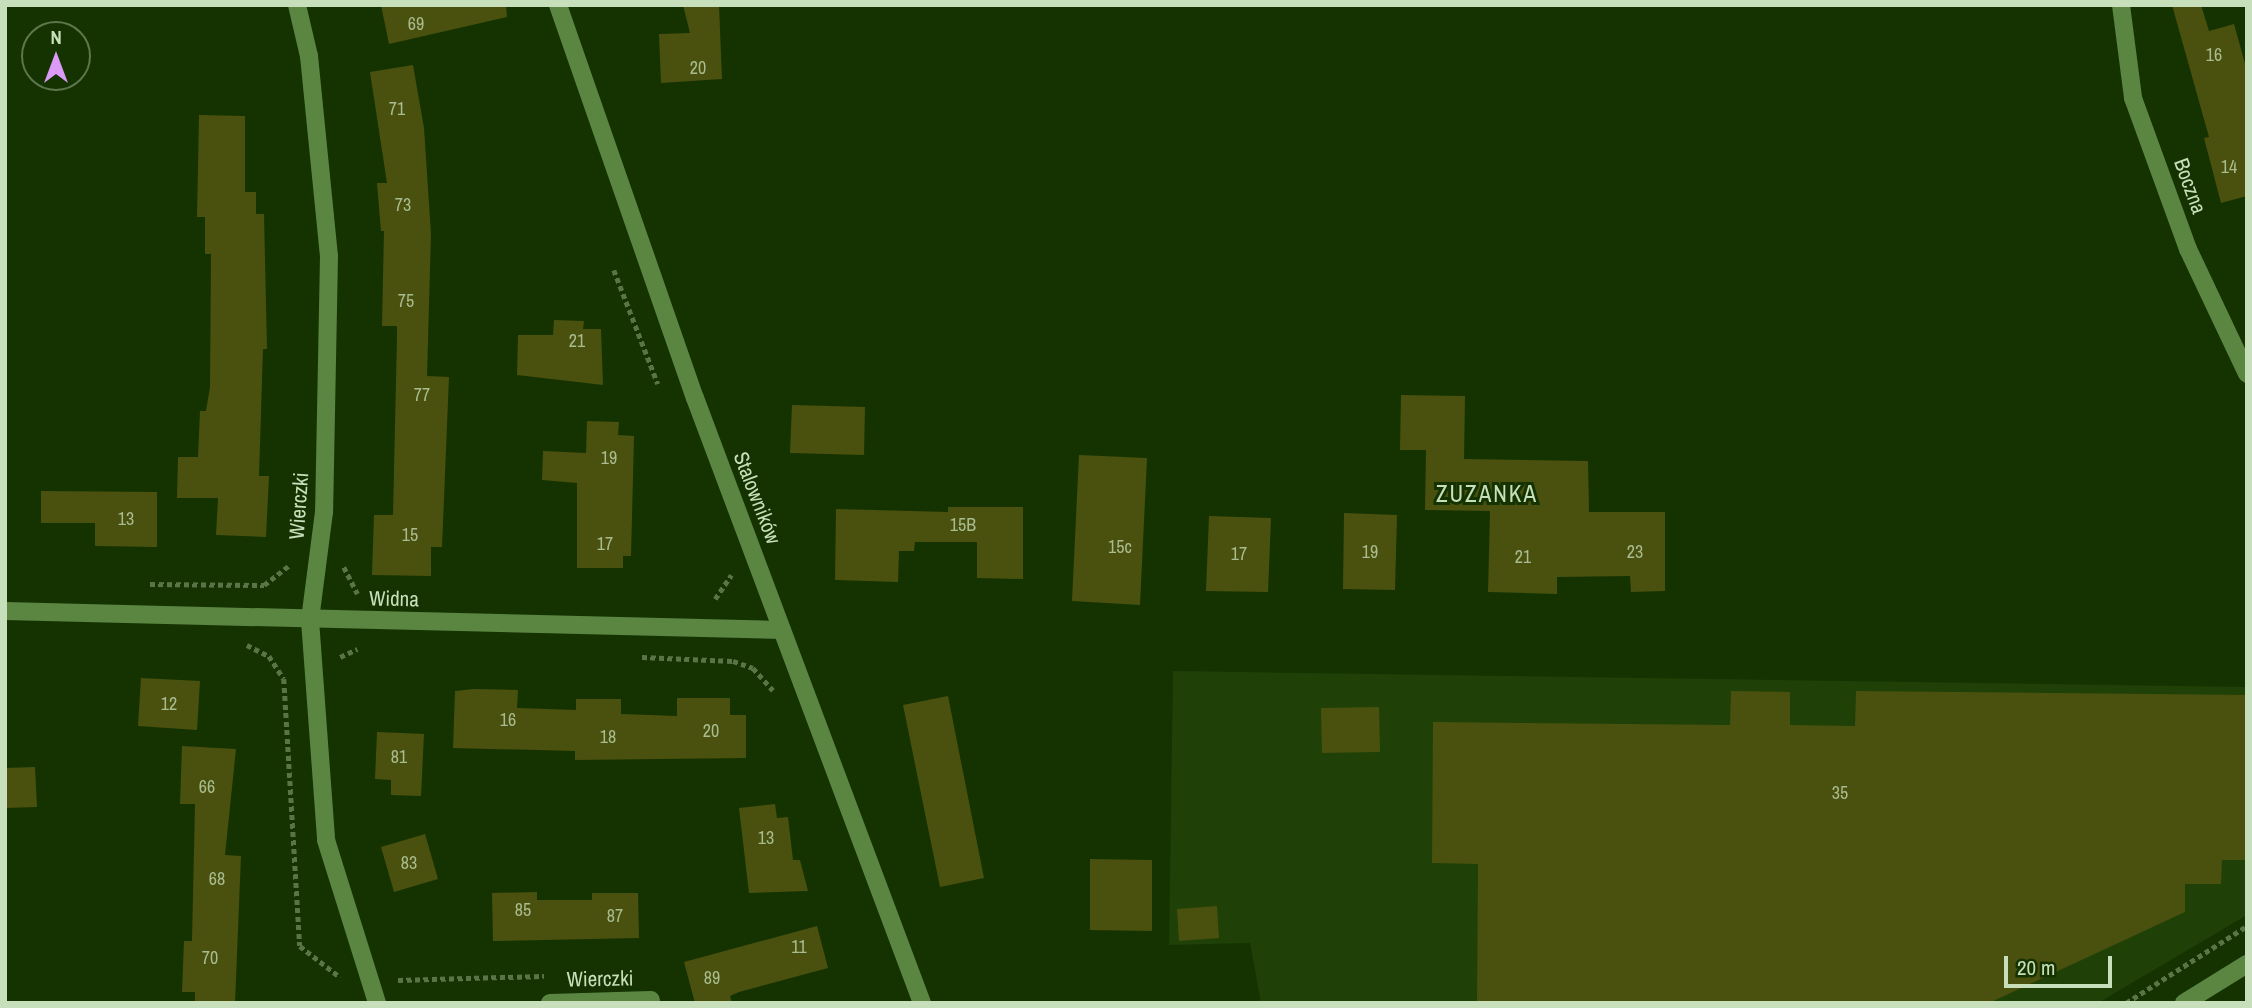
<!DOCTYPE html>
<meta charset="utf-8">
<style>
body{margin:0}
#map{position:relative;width:2252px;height:1008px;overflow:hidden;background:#153300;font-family:"Archivo Narrow",sans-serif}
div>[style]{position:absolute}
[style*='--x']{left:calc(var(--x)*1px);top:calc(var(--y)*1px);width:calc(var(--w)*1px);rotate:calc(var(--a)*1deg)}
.built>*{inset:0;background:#1f4007}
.building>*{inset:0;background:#4a510e}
.path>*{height:4.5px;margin-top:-2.25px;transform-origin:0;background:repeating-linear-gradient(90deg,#597547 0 5px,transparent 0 8.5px)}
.minor>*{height:18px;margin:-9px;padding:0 9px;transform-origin:9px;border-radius:9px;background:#5b8642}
span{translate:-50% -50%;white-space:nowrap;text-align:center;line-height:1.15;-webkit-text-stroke:6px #153300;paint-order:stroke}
.number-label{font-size:18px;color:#a8bc90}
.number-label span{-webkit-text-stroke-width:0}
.street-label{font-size:21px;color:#c7dfbb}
.neighbourhood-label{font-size:23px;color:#c7dfbb;letter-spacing:2px}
.frame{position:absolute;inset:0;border:7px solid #c7dfbb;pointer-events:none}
.north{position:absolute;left:21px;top:21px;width:70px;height:70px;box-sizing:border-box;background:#153300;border:2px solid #5c784b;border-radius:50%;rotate:0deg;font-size:19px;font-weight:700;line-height:28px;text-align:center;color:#c7dfbb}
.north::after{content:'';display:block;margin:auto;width:24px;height:32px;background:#da9af6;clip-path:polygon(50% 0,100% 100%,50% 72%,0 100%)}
.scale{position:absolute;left:2004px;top:956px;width:108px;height:32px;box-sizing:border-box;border:4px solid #c7dfbb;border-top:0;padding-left:9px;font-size:21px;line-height:24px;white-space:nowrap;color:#c7dfbb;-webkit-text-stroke:5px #153300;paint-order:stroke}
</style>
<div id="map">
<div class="built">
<div style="clip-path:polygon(1173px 671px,2247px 687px,2247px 915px,2098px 1003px,1261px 1003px,1250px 943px,1169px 945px)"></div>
</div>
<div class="building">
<div style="clip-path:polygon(381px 5px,506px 5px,507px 17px,389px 44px)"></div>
<div style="clip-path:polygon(683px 5px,719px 5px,722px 79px,661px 83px,659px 34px,690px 33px)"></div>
<div style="clip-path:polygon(2172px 5px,2201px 5px,2209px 31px,2234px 24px,2247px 71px,2247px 196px,2221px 203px,2204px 138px,2209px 137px)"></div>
<div style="clip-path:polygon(413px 65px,424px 128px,431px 234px,427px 376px,449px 377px,442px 547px,431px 547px,431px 576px,372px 575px,374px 515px,393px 515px,397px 337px,397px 326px,382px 326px,384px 231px,381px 231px,377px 183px,387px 183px,370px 72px)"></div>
<div style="clip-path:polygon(199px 115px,245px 116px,245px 192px,256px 192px,256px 214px,264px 214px,267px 349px,263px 349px,259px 476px,269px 476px,266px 537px,216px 535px,218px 498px,177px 498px,178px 457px,198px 457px,200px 411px,206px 411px,210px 387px,211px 254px,205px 254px,205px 217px,197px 217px)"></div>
<div style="clip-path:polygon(554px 320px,584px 321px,583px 329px,601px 329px,603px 385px,517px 375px,518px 335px,553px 335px)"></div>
<div style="clip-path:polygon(1401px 395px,1465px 396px,1464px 459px,1588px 461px,1589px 512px,1665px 512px,1665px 591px,1631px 592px,1630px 576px,1557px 577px,1557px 594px,1488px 592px,1490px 511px,1425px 510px,1426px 450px,1400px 450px)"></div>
<div style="clip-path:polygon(792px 405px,865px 407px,864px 455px,790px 453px)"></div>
<div style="clip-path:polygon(587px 421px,619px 422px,618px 435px,634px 436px,631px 556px,623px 556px,623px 568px,577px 568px,577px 483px,542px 480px,543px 451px,586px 453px)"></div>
<div style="clip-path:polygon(1079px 455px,1147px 458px,1140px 605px,1072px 601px)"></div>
<div style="clip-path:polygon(41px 491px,157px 492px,157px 547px,95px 546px,95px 523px,41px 523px)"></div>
<div style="clip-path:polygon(948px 507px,1023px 507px,1023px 579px,977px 578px,977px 542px,915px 542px,914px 551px,899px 551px,898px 582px,835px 580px,836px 509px,948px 512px)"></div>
<div style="clip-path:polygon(1344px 513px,1397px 515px,1395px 590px,1343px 589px)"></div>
<div style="clip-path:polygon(1209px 516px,1271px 518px,1268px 592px,1206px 591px)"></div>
<div style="clip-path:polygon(141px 678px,200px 681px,197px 730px,138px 726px)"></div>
<div style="clip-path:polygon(474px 689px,518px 690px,517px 708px,576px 710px,576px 699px,621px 699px,621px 714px,677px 716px,677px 698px,730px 698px,730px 715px,746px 715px,746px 758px,575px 760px,575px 751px,453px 748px,455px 691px)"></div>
<div style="clip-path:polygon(1731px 691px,1790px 692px,1790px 725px,1855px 726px,1856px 691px,2247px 695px,2247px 860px,2222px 860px,2221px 884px,2185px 884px,2185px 912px,1989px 1003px,1477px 1003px,1478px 864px,1432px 863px,1433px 722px,1730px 725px)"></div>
<div style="clip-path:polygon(948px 696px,984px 878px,940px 887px,903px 705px)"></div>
<div style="clip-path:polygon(1379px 707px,1380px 752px,1322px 753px,1321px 708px)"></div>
<div style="clip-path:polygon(377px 732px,424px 734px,421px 796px,391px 795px,391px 780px,375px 779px)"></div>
<div style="clip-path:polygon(182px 746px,236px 749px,225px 855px,241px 856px,235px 1003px,195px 1003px,195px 992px,182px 992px,184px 941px,192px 941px,195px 804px,180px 804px)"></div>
<div style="clip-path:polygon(35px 767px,37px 807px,5px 808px,5px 768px)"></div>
<div style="clip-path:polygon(775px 804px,777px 818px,788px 817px,793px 860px,800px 860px,808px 891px,749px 893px,739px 808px)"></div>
<div style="clip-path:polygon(425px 834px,438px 879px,394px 892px,381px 847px)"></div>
<div style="clip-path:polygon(1090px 859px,1152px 860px,1152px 931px,1090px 930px)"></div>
<div style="clip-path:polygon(537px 892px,537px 900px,592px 900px,592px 893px,638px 893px,639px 938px,493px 941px,492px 893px)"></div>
<div style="clip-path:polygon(1217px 906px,1219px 938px,1179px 941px,1177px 909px)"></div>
<div style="clip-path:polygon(817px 926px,828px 968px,739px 992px,730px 996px,732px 1003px,695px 1003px,684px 962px)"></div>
</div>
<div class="path">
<div style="--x:614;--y:270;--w:122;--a:68.9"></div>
<div style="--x:344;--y:567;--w:30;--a:63"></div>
<div style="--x:150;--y:584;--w:114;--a:0.5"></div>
<div style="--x:264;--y:585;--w:31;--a:-38"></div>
<div style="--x:715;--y:599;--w:29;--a:-56"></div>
<div style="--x:247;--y:645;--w:25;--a:27"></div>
<div style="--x:269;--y:656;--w:27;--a:57"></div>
<div style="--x:284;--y:679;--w:267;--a:86.6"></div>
<div style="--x:300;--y:946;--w:51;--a:37.8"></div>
<div style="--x:340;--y:657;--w:19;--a:-25"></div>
<div style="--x:642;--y:657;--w:91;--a:2.5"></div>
<div style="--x:733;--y:661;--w:21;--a:19"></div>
<div style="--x:753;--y:668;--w:30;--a:48"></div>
<div style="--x:398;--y:980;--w:146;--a:-1.6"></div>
<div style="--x:2126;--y:1003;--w:143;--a:-32.5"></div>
</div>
<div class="minor">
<div style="--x:297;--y:5;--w:52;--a:76.8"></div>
<div style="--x:309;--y:56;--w:201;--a:84.3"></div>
<div style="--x:329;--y:256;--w:256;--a:91.1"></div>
<div style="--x:324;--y:512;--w:109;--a:97.4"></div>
<div style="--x:310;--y:620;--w:221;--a:85.8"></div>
<div style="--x:326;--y:840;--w:171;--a:72.6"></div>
<div style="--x:558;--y:5;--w:416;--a:70.8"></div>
<div style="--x:695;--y:398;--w:646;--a:69.43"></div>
<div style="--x:2121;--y:5;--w:94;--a:82.6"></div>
<div style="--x:2133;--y:98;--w:161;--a:70"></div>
<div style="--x:2188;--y:249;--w:138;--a:64.7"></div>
<div style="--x:5;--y:611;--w:777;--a:1.4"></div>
<div style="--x:550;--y:1003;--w:101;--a:-1.7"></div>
<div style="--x:2184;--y:1003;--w:74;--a:-31.8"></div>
</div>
<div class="number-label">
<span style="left:416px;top:24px">69</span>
<span style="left:2214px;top:55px">16</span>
<span style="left:698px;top:68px">20</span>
<span style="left:397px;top:109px">71</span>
<span style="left:2229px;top:167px">14</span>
<span style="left:403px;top:205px">73</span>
<span style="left:406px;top:301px">75</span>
<span style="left:577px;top:341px">21</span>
<span style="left:422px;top:395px">77</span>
<span style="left:609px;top:458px">19</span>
<span style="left:126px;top:519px">13</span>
<span style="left:963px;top:525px">15B</span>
<span style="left:410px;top:535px">15</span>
<span style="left:605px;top:544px">17</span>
<span style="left:1120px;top:547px">15c</span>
<span style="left:1370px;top:552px">19</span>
<span style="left:1635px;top:552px">23</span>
<span style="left:1239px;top:554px">17</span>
<span style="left:1523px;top:557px">21</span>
<span style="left:169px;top:704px">12</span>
<span style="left:508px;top:720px">16</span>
<span style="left:711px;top:731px">20</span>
<span style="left:608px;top:737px">18</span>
<span style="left:399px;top:757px">81</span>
<span style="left:207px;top:787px">66</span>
<span style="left:1840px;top:793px">35</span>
<span style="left:766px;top:838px">13</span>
<span style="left:409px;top:863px">83</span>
<span style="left:217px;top:879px">68</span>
<span style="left:523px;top:910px">85</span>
<span style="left:615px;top:916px">87</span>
<span style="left:799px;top:947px">11</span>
<span style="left:210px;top:958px">70</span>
<span style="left:712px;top:978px">89</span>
</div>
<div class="street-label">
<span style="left:2190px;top:186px;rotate:70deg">Boczna</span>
<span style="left:757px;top:498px;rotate:69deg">Stalowników</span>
<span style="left:299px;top:506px;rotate:-86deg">Wierczki</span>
<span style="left:394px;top:599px;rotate:1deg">Widna</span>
<span style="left:600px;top:979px;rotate:-1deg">Wierczki</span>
</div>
<div class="neighbourhood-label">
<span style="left:1487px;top:494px">ZUZANKA</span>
</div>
<div class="frame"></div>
<div class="north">N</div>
<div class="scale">20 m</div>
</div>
